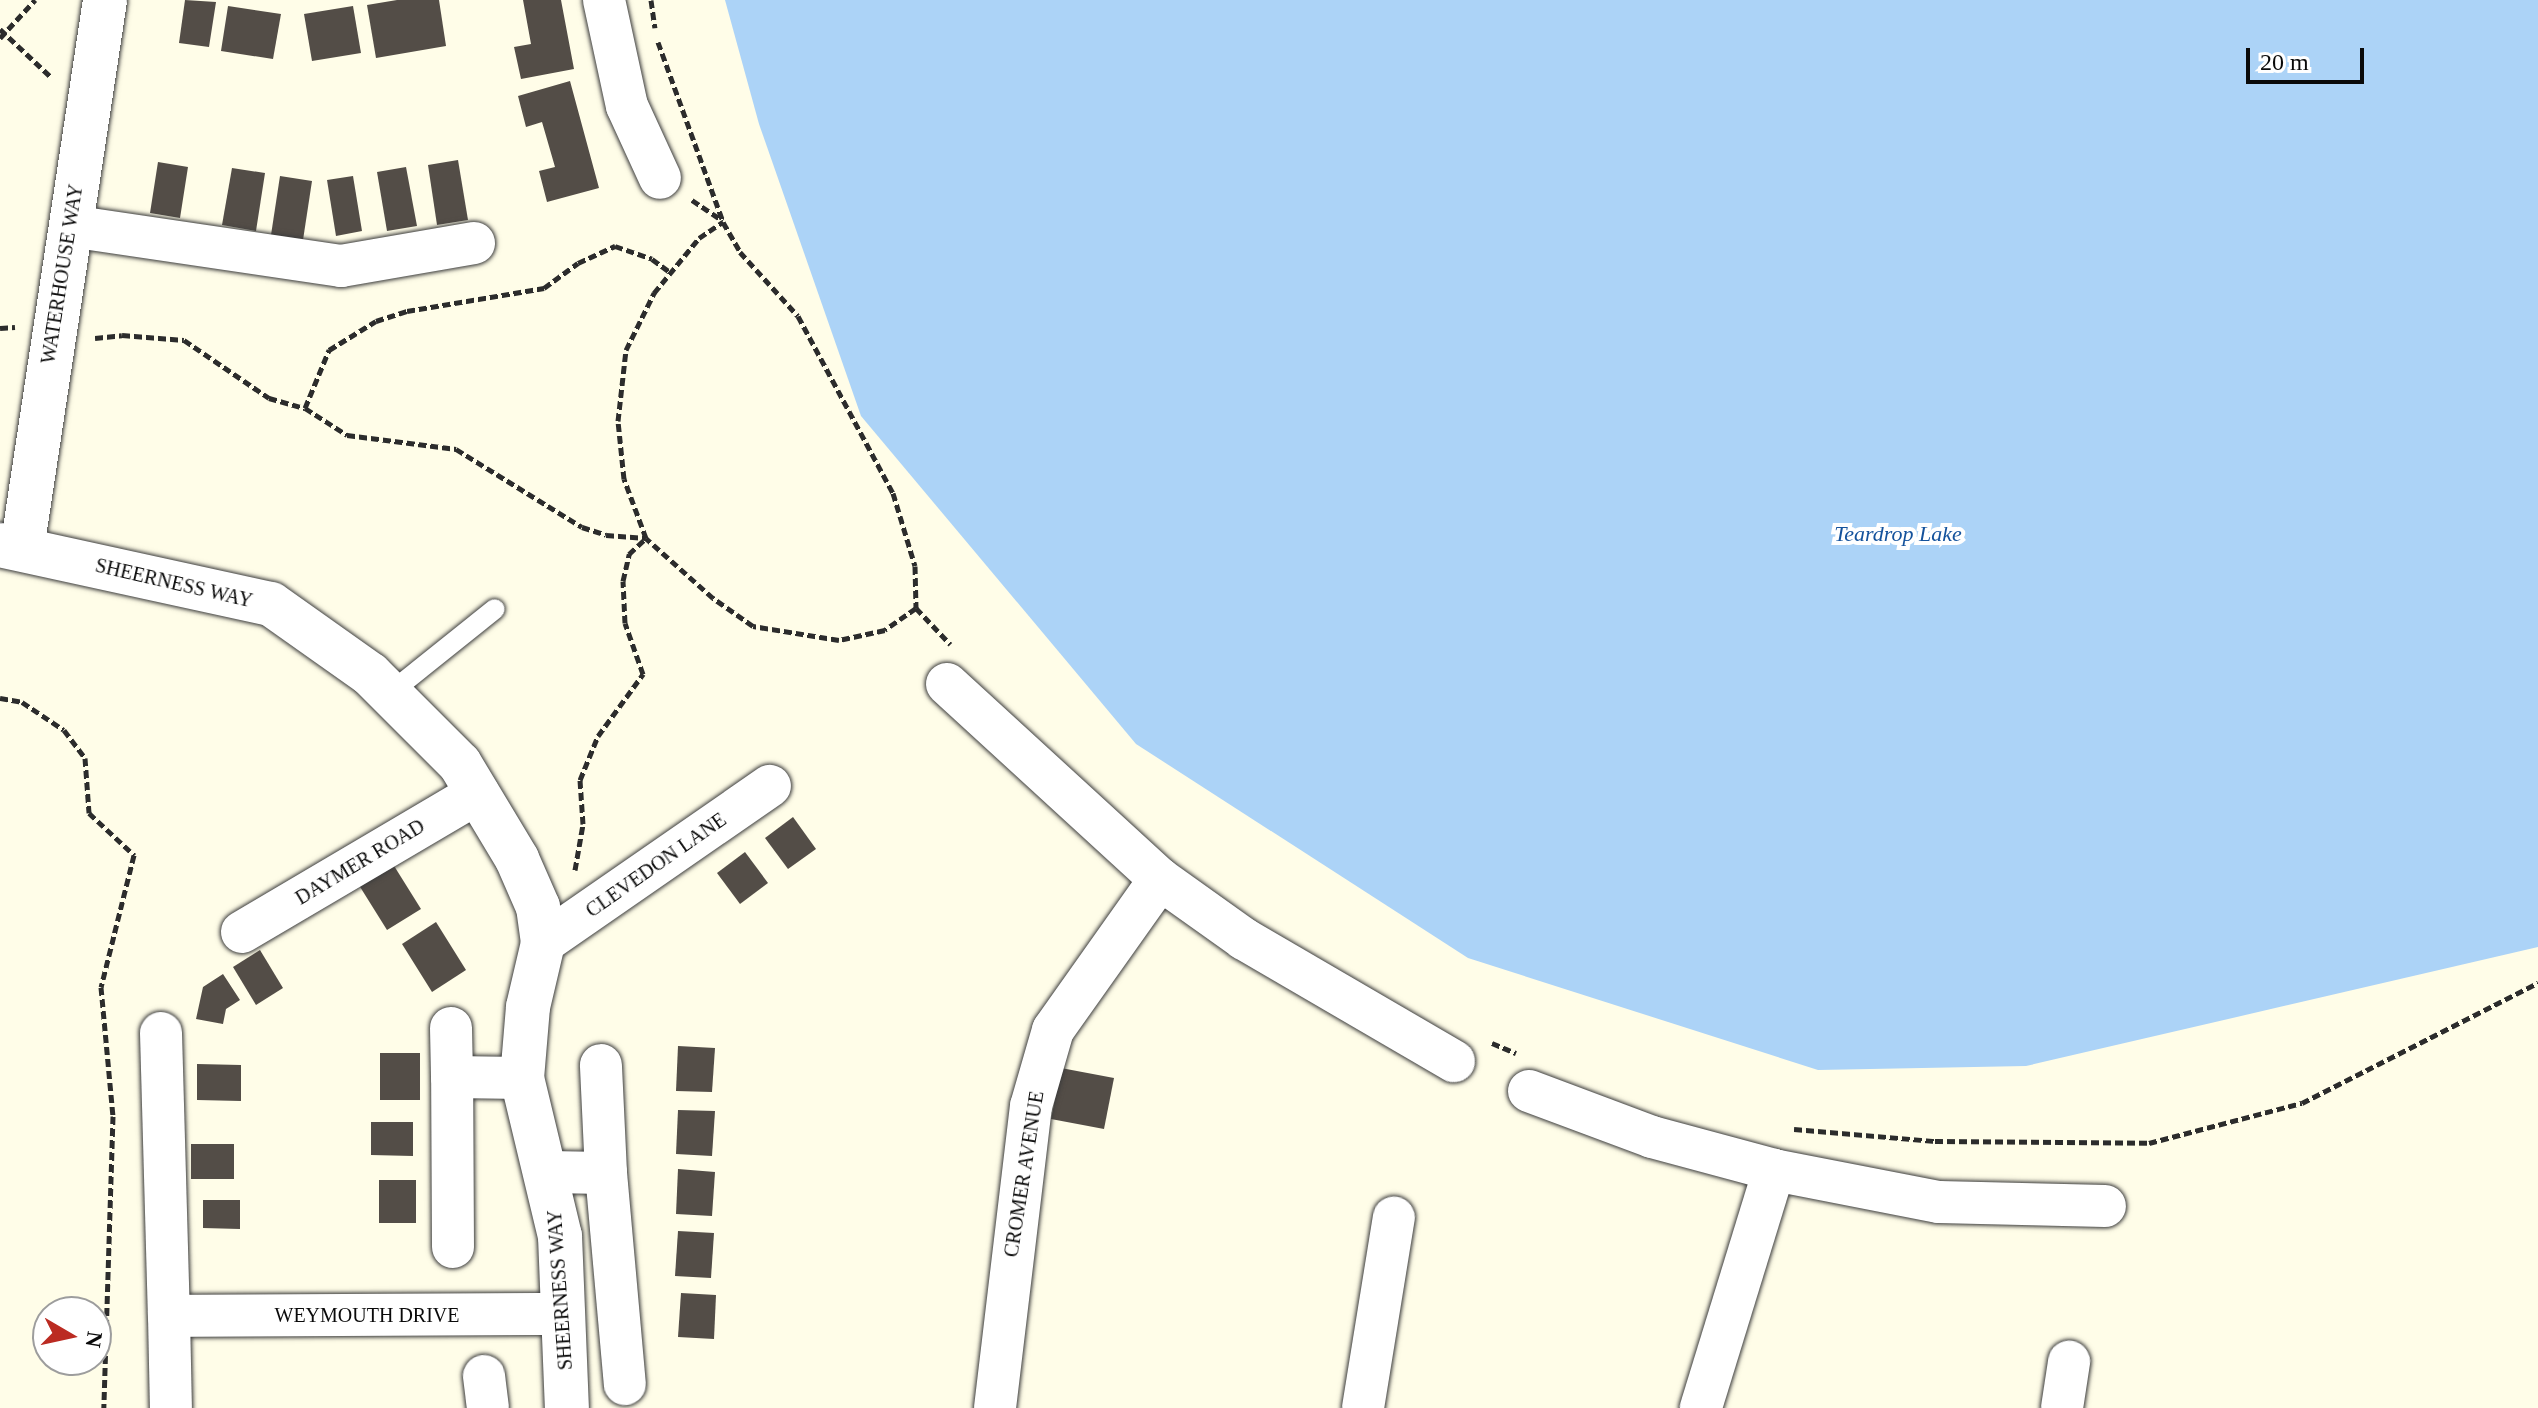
<!DOCTYPE html>
<style>
body{margin:0}
#map{position:relative;width:2538px;height:1408px;overflow:hidden;background:#fffde8;font-family:"Times New Roman",serif}
div>[style]{position:absolute}
[style*='--x']{left:calc(var(--x)*1px);top:calc(var(--y)*1px);width:calc(var(--w)*1px);rotate:calc(var(--a)*1deg)}
.water>*{inset:0;background:#acd3f7}
.building>*{inset:0;background:#534d47}
.path>*{height:5px;margin-top:-2.5px;transform-origin:0;background:repeating-linear-gradient(90deg,#2c2c2c 0 8px,transparent 0 12px)}
.roads{filter:drop-shadow(0 0 2px #3d3d3d) drop-shadow(0 0 2px #3d3d3d)}
.service>*{height:20px;margin:-10px;padding:0 10px;transform-origin:10px;border-radius:10px;background:#fff}
.minor>*{height:42px;margin:-21px;padding:0 21px;transform-origin:21px;border-radius:21px;background:#fff}
.tertiary>*{height:44px;margin:-22px;padding:0 22px;transform-origin:22px;border-radius:22px;background:#fff}
span{translate:-50% -50%;white-space:nowrap;text-align:center;line-height:1.15;-webkit-text-stroke:8px #fff;paint-order:stroke}
.street-label{font-size:20px;color:#0a0a0a}
.water-label{font-size:22px;color:#14529c;font-style:italic}
.north{position:absolute;left:32px;top:1296px;width:80px;height:80px;box-sizing:border-box;background:#fff;border:2px solid #9d9d9d;border-radius:50%;rotate:99deg;font-size:22px;font-weight:700;line-height:32px;text-align:center;color:#0a0a0a}
.north::after{content:'';display:block;margin:auto;width:28px;height:36px;background:#bb2b22;clip-path:polygon(50% 0,100% 100%,50% 72%,0 100%)}
.scale{position:absolute;left:2246px;top:48px;width:118px;height:36px;box-sizing:border-box;border:4px solid #0a0a0a;border-top:0;padding-left:10px;font-size:24px;line-height:28px;white-space:nowrap;color:#0a0a0a;-webkit-text-stroke:6px #fff;paint-order:stroke}
</style>
<div id="map">
<div class="water">
<div style="clip-path:polygon(725px 0,2538px 0,2538px 947px,2026px 1066px,1818px 1070px,1468px 958px,1136px 744px,861px 416px,759px 124px)"></div>
</div>
<div class="building">
<div style="clip-path:polygon(185px 0,216px 2px,209px 47px,179px 43px)"></div>
<div style="clip-path:polygon(397px 0,439px 0,446px 46px,376px 58px,367px 5px)"></div>
<div style="clip-path:polygon(523px 0,561px 0,574px 69px,521px 79px,514px 47px,531px 44px)"></div>
<div style="clip-path:polygon(228px 6px,281px 14px,273px 59px,221px 51px)"></div>
<div style="clip-path:polygon(353px 6px,361px 53px,312px 61px,304px 14px)"></div>
<div style="clip-path:polygon(570px 81px,599px 188px,547px 202px,539px 171px,555px 167px,542px 122px,526px 127px,518px 96px)"></div>
<div style="clip-path:polygon(458px 160px,468px 220px,437px 225px,428px 165px)"></div>
<div style="clip-path:polygon(158px 162px,188px 167px,180px 218px,150px 213px)"></div>
<div style="clip-path:polygon(406px 167px,417px 226px,387px 231px,377px 172px)"></div>
<div style="clip-path:polygon(232px 168px,265px 173px,256px 231px,222px 225px)"></div>
<div style="clip-path:polygon(280px 176px,312px 181px,303px 240px,271px 235px)"></div>
<div style="clip-path:polygon(353px 176px,362px 231px,336px 236px,327px 180px)"></div>
<div style="clip-path:polygon(793px 817px,816px 849px,788px 869px,765px 838px)"></div>
<div style="clip-path:polygon(745px 852px,768px 883px,740px 904px,717px 873px)"></div>
<div style="clip-path:polygon(391px 861px,421px 909px,387px 930px,357px 882px)"></div>
<div style="clip-path:polygon(436px 922px,466px 970px,432px 992px,402px 944px)"></div>
<div style="clip-path:polygon(260px 950px,283px 988px,256px 1005px,233px 967px)"></div>
<div style="clip-path:polygon(223px 974px,240px 1000px,226px 1009px,223px 1024px,196px 1019px,203px 987px)"></div>
<div style="clip-path:polygon(678px 1046px,715px 1048px,712px 1092px,676px 1091px)"></div>
<div style="clip-path:polygon(380px 1053px,420px 1053px,420px 1100px,380px 1100px)"></div>
<div style="clip-path:polygon(197px 1064px,241px 1065px,241px 1101px,197px 1100px)"></div>
<div style="clip-path:polygon(1061px 1068px,1114px 1078px,1104px 1129px,1051px 1119px)"></div>
<div style="clip-path:polygon(678px 1110px,715px 1111px,712px 1156px,676px 1154px)"></div>
<div style="clip-path:polygon(371px 1122px,413px 1122px,413px 1156px,371px 1155px)"></div>
<div style="clip-path:polygon(191px 1144px,234px 1144px,234px 1179px,191px 1179px)"></div>
<div style="clip-path:polygon(678px 1169px,715px 1172px,712px 1216px,676px 1214px)"></div>
<div style="clip-path:polygon(379px 1180px,416px 1180px,416px 1223px,379px 1223px)"></div>
<div style="clip-path:polygon(203px 1200px,240px 1200px,240px 1229px,203px 1228px)"></div>
<div style="clip-path:polygon(678px 1231px,714px 1233px,711px 1278px,675px 1276px)"></div>
<div style="clip-path:polygon(681px 1293px,716px 1295px,714px 1339px,678px 1337px)"></div>
</div>
<div class="path">
<div style="--x:651;--y:0;--w:28;--a:82"></div>
<div style="--x:0;--y:29;--w:71;--a:43.3"></div>
<div style="--x:0;--y:38;--w:52;--a:-47.4"></div>
<div style="--x:658;--y:42;--w:191;--a:70.1"></div>
<div style="--x:723;--y:222;--w:34;--a:60"></div>
<div style="--x:740;--y:252;--w:86;--a:47.8"></div>
<div style="--x:798;--y:316;--w:201;--a:61.8"></div>
<div style="--x:893;--y:493;--w:76;--a:73.2"></div>
<div style="--x:915;--y:566;--w:42;--a:88.6"></div>
<div style="--x:916;--y:608;--w:38;--a:145"></div>
<div style="--x:885;--y:630;--w:47;--a:167.7"></div>
<div style="--x:839;--y:640;--w:87;--a:-170.8"></div>
<div style="--x:753;--y:626;--w:49;--a:-145"></div>
<div style="--x:713;--y:598;--w:90;--a:-138.2"></div>
<div style="--x:646;--y:538;--w:63;--a:-110.4"></div>
<div style="--x:624;--y:479;--w:58;--a:-95.9"></div>
<div style="--x:618;--y:421;--w:71;--a:-83.6"></div>
<div style="--x:626;--y:350;--w:64;--a:-63.8"></div>
<div style="--x:654;--y:293;--w:71;--a:-50.7"></div>
<div style="--x:699;--y:238;--w:29;--a:-34"></div>
<div style="--x:692;--y:200;--w:37;--a:34"></div>
<div style="--x:0;--y:328;--w:15;--a:-4"></div>
<div style="--x:95;--y:338;--w:27;--a:-6"></div>
<div style="--x:122;--y:335;--w:62;--a:4.6"></div>
<div style="--x:184;--y:340;--w:103;--a:34.3"></div>
<div style="--x:269;--y:398;--w:37;--a:16"></div>
<div style="--x:305;--y:408;--w:50;--a:32.7"></div>
<div style="--x:347;--y:435;--w:110;--a:7.3"></div>
<div style="--x:456;--y:449;--w:148;--a:31.8"></div>
<div style="--x:582;--y:527;--w:25;--a:18"></div>
<div style="--x:606;--y:535;--w:40;--a:4.3"></div>
<div style="--x:305;--y:408;--w:63;--a:-67.5"></div>
<div style="--x:329;--y:350;--w:55;--a:-31.7"></div>
<div style="--x:376;--y:321;--w:33;--a:-18"></div>
<div style="--x:407;--y:311;--w:139;--a:-9.5"></div>
<div style="--x:544;--y:288;--w:42;--a:-36.3"></div>
<div style="--x:578;--y:263;--w:41;--a:-24.7"></div>
<div style="--x:615;--y:246;--w:39;--a:19"></div>
<div style="--x:652;--y:259;--w:24;--a:36"></div>
<div style="--x:916;--y:608;--w:50;--a:46.6"></div>
<div style="--x:0;--y:698;--w:22;--a:10"></div>
<div style="--x:22;--y:702;--w:50;--a:33.7"></div>
<div style="--x:64;--y:730;--w:35;--a:53"></div>
<div style="--x:85;--y:758;--w:55;--a:85.8"></div>
<div style="--x:89;--y:813;--w:62;--a:43"></div>
<div style="--x:134;--y:855;--w:136;--a:104"></div>
<div style="--x:101;--y:987;--w:130;--a:84.7"></div>
<div style="--x:113;--y:1116;--w:292;--a:91.8"></div>
<div style="--x:575;--y:870;--w:47;--a:-80.1"></div>
<div style="--x:583;--y:824;--w:44;--a:-93.9"></div>
<div style="--x:580;--y:780;--w:48;--a:-67.8"></div>
<div style="--x:598;--y:736;--w:77;--a:-54"></div>
<div style="--x:643;--y:674;--w:54;--a:-109.4"></div>
<div style="--x:625;--y:623;--w:42;--a:-92.7"></div>
<div style="--x:623;--y:581;--w:28;--a:-77"></div>
<div style="--x:629;--y:554;--w:22;--a:-43"></div>
<div style="--x:1492;--y:1043;--w:26;--a:23"></div>
<div style="--x:1794;--y:1129;--w:142;--a:4.9"></div>
<div style="--x:1935;--y:1141;--w:214;--a:0.5"></div>
<div style="--x:2149;--y:1143;--w:158;--a:-14.7"></div>
<div style="--x:2302;--y:1103;--w:265;--a:-27"></div>
</div>
<div class="roads">
<div class="service">
<div style="--x:390;--y:693;--w:134;--a:-38.7"></div>
</div>
<div class="minor">
<div style="--x:604;--y:0;--w:108;--a:77.8"></div>
<div style="--x:627;--y:106;--w:79;--a:65.4"></div>
<div style="--x:70;--y:226;--w:274;--a:8.4"></div>
<div style="--x:341;--y:266;--w:135;--a:-9.8"></div>
<div style="--x:947;--y:684;--w:289;--a:42.5"></div>
<div style="--x:1160;--y:879;--w:185;--a:125.3"></div>
<div style="--x:1053;--y:1030;--w:79;--a:106.1"></div>
<div style="--x:1031;--y:1106;--w:304;--a:96.8"></div>
<div style="--x:1160;--y:879;--w:103;--a:35.5"></div>
<div style="--x:1244;--y:939;--w:243;--a:30.2"></div>
<div style="--x:242;--y:932;--w:274;--a:-30.5"></div>
<div style="--x:543;--y:943;--w:276;--a:-34.7"></div>
<div style="--x:451;--y:1028;--w:49;--a:88.8"></div>
<div style="--x:161;--y:1033;--w:283;--a:88.4"></div>
<div style="--x:169;--y:1316;--w:395;--a:-0.3"></div>
<div style="--x:1529;--y:1091;--w:131;--a:20.5"></div>
<div style="--x:1652;--y:1137;--w:126;--a:15.1"></div>
<div style="--x:1774;--y:1170;--w:249;--a:107.1"></div>
<div style="--x:1774;--y:1170;--w:168;--a:11"></div>
<div style="--x:1939;--y:1202;--w:166;--a:1.4"></div>
<div style="--x:548;--y:1172;--w:58;--a:1"></div>
<div style="--x:606;--y:1173;--w:108;--a:-92.7"></div>
<div style="--x:606;--y:1173;--w:212;--a:84.9"></div>
<div style="--x:453;--y:1247;--w:170;--a:-90.3"></div>
<div style="--x:452;--y:1077;--w:70;--a:0.8"></div>
<div style="--x:169;--y:1316;--w:92;--a:88.8"></div>
<div style="--x:484;--y:1376;--w:32;--a:83"></div>
<div style="--x:1363;--y:1408;--w:193;--a:-80.8"></div>
<div style="--x:2062;--y:1408;--w:47;--a:-81.3"></div>
</div>
<div class="tertiary">
<div style="--x:0;--y:545;--w:277;--a:12.3"></div>
<div style="--x:271;--y:604;--w:121;--a:35.3"></div>
<div style="--x:370;--y:674;--w:127;--a:45"></div>
<div style="--x:460;--y:764;--w:111;--a:59"></div>
<div style="--x:517;--y:859;--w:52;--a:66.4"></div>
<div style="--x:538;--y:907;--w:36;--a:82"></div>
<div style="--x:543;--y:943;--w:66;--a:103.2"></div>
<div style="--x:528;--y:1007;--w:71;--a:94.8"></div>
<div style="--x:522;--y:1078;--w:163;--a:76.5"></div>
<div style="--x:560;--y:1236;--w:172;--a:87.7"></div>
<div style="--x:22;--y:549;--w:555;--a:-81.4"></div>
</div>
</div>
<div class="street-label">
<span style="left:62px;top:274px;rotate:-81deg">WATERHOUSE WAY</span>
<span style="left:174px;top:583px;rotate:13deg">SHEERNESS WAY</span>
<span style="left:360px;top:862px;rotate:-31deg">DAYMER ROAD</span>
<span style="left:656px;top:865px;rotate:-35deg">CLEVEDON LANE</span>
<span style="left:1024px;top:1174px;rotate:-81deg">CROMER AVENUE</span>
<span style="left:560px;top:1290px;rotate:-94deg">SHEERNESS WAY</span>
<span style="left:367px;top:1315px">WEYMOUTH DRIVE</span>
</div>
<div class="water-label">
<span style="left:1898px;top:534px">Teardrop Lake</span>
</div>
<div class="north">N</div>
<div class="scale">20 m</div>
</div>
